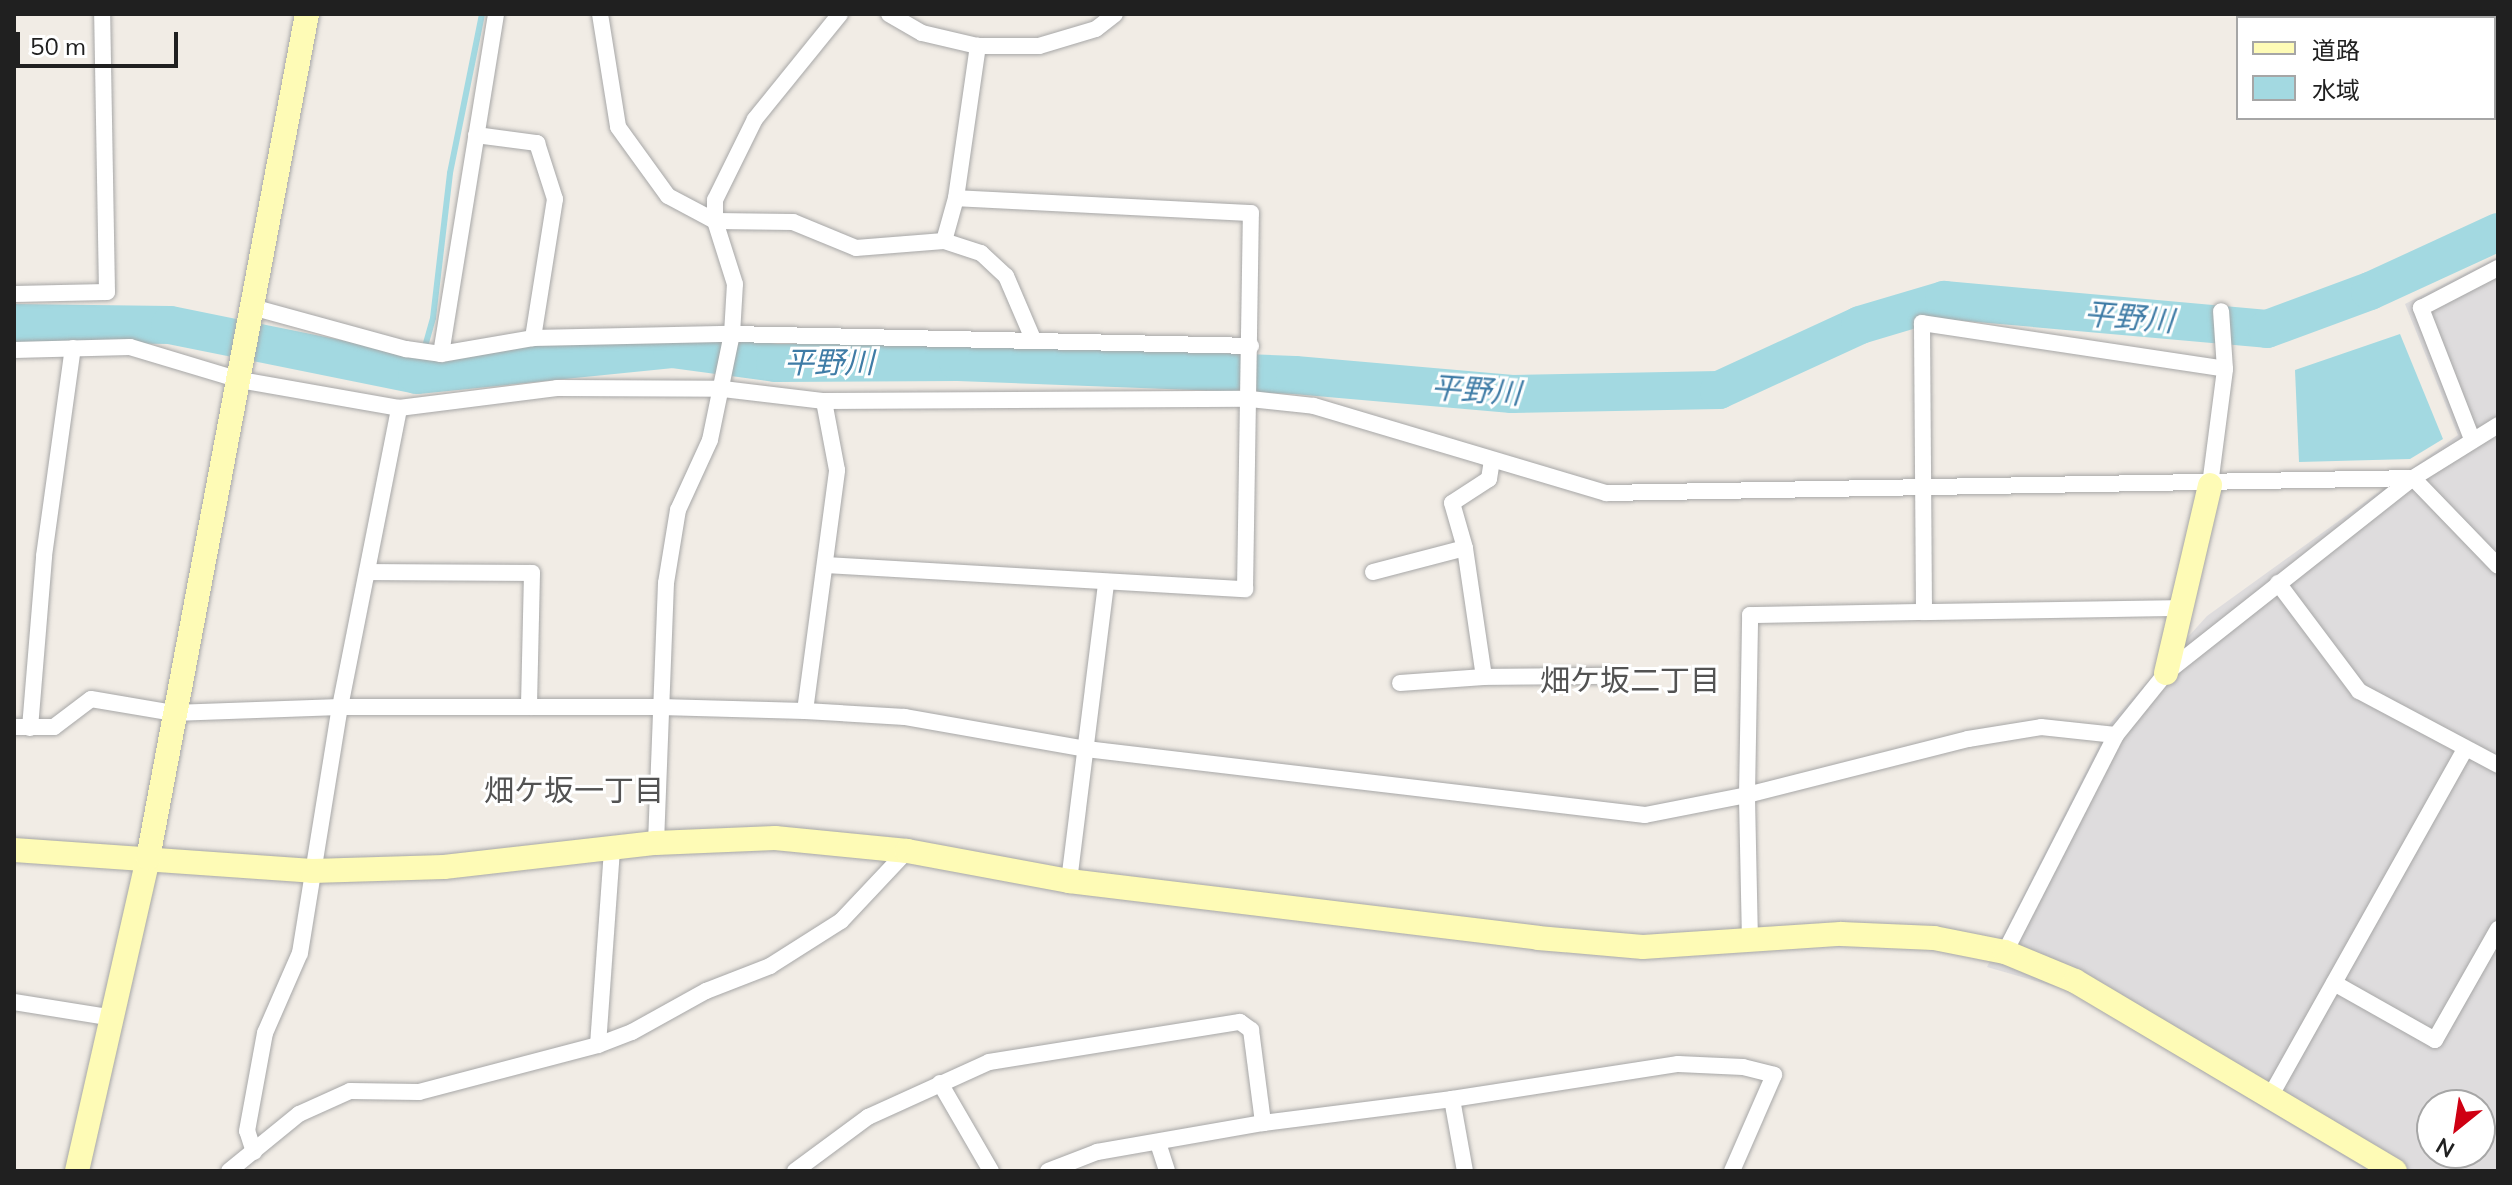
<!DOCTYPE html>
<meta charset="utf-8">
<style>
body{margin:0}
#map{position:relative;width:2512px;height:1185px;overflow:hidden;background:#f1ece5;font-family:Mulish,"Noto Sans JP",sans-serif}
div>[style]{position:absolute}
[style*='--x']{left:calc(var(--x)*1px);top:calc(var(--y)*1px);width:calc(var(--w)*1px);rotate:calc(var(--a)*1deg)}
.residential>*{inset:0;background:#dedcdd}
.water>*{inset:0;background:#a3d9e1}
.stream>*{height:6px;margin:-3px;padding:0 3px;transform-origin:3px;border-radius:3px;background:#a3d9e1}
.river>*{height:38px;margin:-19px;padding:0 19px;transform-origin:19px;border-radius:19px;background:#a3d9e1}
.roads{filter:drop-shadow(0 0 2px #a7a7a7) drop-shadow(0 0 2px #a7a7a7)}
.street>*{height:16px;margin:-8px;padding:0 8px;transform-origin:8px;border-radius:8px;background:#fff}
.secondary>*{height:24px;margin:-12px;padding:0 12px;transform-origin:12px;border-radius:12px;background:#fefbb6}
span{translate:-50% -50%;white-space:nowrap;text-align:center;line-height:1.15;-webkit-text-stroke:6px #fff;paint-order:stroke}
.water-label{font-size:30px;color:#3f7ca6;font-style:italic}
.neighbourhood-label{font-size:30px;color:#535353}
.frame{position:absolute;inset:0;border:16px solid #202020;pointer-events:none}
.legend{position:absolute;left:2236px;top:16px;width:260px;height:104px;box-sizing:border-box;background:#fff;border:2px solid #a6a6a6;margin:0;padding:10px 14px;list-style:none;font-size:24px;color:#202020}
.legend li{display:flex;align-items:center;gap:16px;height:40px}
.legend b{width:40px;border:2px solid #a6a6a6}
.north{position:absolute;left:2416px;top:1089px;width:80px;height:80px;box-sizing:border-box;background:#fff;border:2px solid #a6a6a6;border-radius:50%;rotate:210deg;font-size:22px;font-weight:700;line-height:32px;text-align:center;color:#202020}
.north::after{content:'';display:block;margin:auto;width:28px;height:36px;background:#cf0013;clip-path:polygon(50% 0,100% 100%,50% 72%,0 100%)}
.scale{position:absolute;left:16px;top:32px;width:162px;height:36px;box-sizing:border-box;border:4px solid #202020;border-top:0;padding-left:10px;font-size:24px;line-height:28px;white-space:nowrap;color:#202020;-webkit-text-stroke:6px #fff;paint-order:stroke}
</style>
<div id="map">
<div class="residential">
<div style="clip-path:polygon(evenodd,2498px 257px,2498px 1171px,2368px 1171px,2067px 990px,1987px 967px,2111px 722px,2207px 616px,2458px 435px,2405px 304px,2498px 257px,2432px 1105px,2480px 1105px,2480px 1153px,2432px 1153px,2432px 1105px)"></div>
</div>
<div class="water">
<div style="clip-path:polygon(2400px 334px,2443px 439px,2410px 459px,2299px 462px,2295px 370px)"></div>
</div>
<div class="stream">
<div style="--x:417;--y:375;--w:59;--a:-74.3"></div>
<div style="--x:433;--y:318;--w:146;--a:-83.3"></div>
<div style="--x:450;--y:173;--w:162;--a:-78.6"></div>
</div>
<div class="river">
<div style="--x:14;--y:323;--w:156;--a:0.7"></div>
<div style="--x:170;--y:325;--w:252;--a:11.4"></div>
<div style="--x:417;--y:375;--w:256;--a:-5.8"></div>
<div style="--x:672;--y:349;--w:104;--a:7.7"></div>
<div style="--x:775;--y:363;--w:183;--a:-0.3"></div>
<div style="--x:958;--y:362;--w:337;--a:2.2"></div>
<div style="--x:1295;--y:375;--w:218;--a:5"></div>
<div style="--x:1512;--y:394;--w:207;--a:-1.1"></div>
<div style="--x:1719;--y:390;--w:155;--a:-24.7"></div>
<div style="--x:1860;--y:325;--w:88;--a:-16.6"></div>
<div style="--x:1944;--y:300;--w:324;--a:5.1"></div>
<div style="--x:2267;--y:329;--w:110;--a:-20.3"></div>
<div style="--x:2370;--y:291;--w:141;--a:-24.7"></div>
</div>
<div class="roads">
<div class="street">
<div style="--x:600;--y:14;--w:114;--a:80.9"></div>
<div style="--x:618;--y:127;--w:85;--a:54.1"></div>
<div style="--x:668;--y:196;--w:53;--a:28"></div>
<div style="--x:715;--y:221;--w:78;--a:0.7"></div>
<div style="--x:793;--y:222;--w:68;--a:22.4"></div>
<div style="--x:856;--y:248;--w:88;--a:-4.5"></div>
<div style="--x:944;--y:241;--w:45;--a:-74.4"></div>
<div style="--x:956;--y:198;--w:154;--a:-81.8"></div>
<div style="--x:889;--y:14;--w:38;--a:30"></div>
<div style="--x:922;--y:33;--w:57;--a:13.1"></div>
<div style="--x:978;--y:46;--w:61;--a:0"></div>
<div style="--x:1039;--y:46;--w:59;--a:-16.6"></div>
<div style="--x:1096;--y:29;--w:24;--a:-38"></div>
<div style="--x:476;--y:135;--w:62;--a:7.5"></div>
<div style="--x:537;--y:143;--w:59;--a:72.2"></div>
<div style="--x:555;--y:199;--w:141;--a:99"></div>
<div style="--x:944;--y:241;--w:39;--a:18"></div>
<div style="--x:981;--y:253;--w:34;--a:43"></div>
<div style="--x:1006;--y:276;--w:69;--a:66.8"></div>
<div style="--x:14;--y:294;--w:93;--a:-1.2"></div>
<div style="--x:107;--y:292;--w:278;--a:-91"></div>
<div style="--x:252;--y:307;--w:160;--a:15.3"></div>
<div style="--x:406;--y:349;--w:35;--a:8"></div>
<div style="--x:441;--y:354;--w:93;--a:-9.9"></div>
<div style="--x:533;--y:338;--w:199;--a:-1.2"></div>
<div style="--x:732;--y:334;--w:519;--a:1.32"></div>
<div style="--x:14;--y:350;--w:116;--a:-1.5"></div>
<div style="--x:130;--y:347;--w:115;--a:16.7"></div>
<div style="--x:240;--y:380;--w:161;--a:10"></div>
<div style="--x:399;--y:408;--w:159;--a:-7.2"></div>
<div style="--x:557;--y:388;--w:166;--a:0.3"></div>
<div style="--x:723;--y:389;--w:102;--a:6.8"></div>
<div style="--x:824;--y:401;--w:426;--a:-0.3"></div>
<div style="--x:1250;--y:399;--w:64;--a:6.2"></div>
<div style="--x:1314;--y:406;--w:305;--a:16.6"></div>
<div style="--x:1606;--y:493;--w:807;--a:-1.06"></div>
<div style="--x:2413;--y:478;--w:122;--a:46"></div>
<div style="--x:441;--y:354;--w:344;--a:-80.8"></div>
<div style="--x:2472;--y:439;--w:141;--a:-111.3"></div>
<div style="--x:2421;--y:308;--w:87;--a:-27.5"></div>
<div style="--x:2210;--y:485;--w:117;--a:-82.6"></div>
<div style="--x:2225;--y:369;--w:58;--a:-93.9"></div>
<div style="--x:825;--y:565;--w:421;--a:3.3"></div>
<div style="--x:1245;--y:589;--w:376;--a:-89.1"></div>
<div style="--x:1251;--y:213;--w:295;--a:-177.1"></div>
<div style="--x:367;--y:572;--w:165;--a:0.3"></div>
<div style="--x:532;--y:573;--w:134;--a:91.3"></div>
<div style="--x:1373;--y:572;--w:95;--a:-14.6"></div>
<div style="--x:2278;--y:583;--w:135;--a:53.1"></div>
<div style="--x:2359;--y:691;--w:157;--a:28"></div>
<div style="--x:2179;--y:608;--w:255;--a:179.1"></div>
<div style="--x:1924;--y:612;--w:289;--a:-90.4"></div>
<div style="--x:1922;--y:323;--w:306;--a:8.6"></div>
<div style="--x:1484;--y:677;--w:130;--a:-98.4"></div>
<div style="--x:1465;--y:548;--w:47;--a:-106.1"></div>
<div style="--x:1452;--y:503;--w:44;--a:-33"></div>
<div style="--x:1489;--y:479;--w:19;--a:-81"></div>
<div style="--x:1400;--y:683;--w:84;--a:-4.1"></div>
<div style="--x:1484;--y:677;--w:125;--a:-0.5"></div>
<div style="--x:805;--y:711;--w:243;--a:-82.4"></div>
<div style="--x:837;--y:470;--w:70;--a:-100.7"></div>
<div style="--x:14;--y:727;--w:40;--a:0"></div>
<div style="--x:54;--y:727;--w:46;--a:-37.1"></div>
<div style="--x:91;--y:699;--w:83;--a:9.7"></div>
<div style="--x:173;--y:713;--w:167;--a:-2.1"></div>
<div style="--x:340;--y:707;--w:320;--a:0"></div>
<div style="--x:660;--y:707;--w:145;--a:1.6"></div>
<div style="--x:805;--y:711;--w:100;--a:3.4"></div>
<div style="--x:905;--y:717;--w:184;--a:10"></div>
<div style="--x:1086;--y:749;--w:563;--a:6.73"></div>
<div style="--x:1645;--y:815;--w:104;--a:-11.1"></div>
<div style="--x:1747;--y:795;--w:228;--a:-14.2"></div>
<div style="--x:1968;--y:739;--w:74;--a:-9.3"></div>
<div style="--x:2041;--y:727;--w:75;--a:6.1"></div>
<div style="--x:30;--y:728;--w:173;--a:-85.3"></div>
<div style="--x:44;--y:556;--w:210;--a:-82.1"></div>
<div style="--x:656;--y:843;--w:260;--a:-87.8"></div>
<div style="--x:666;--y:583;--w:74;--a:-80.7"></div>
<div style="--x:678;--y:510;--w:77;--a:-65.4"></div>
<div style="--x:710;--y:440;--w:108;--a:-78.3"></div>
<div style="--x:732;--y:334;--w:50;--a:-86.6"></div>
<div style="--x:735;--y:284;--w:66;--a:-107.6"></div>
<div style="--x:715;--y:221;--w:21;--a:-90"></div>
<div style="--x:715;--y:200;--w:90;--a:-63.7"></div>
<div style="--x:755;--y:119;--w:135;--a:-51"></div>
<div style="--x:1069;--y:881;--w:300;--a:-82.9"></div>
<div style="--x:1750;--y:941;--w:146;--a:-91.2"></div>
<div style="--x:1747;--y:795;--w:180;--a:-89"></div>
<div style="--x:1750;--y:615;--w:174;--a:-1"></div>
<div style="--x:2005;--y:952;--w:244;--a:-62.9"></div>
<div style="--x:2116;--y:735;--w:80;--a:-51.1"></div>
<div style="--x:2166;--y:673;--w:315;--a:-38.3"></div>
<div style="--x:2413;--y:478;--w:100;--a:-31.9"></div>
<div style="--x:2334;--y:983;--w:116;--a:29.4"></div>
<div style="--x:2435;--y:1040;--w:128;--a:-60.4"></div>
<div style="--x:14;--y:1002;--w:101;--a:9.1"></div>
<div style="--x:598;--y:1045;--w:196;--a:-85.9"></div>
<div style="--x:940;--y:1083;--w:102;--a:59.9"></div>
<div style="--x:2271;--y:1095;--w:397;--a:-60.7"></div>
<div style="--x:1452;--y:1099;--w:73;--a:79.8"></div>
<div style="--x:1158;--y:1143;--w:29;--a:72"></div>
<div style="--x:254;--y:1152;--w:22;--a:-108"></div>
<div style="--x:247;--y:1131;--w:100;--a:-79.6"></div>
<div style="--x:265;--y:1033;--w:87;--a:-66.4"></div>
<div style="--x:300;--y:953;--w:249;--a:-80.8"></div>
<div style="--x:340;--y:707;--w:305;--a:-78.8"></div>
<div style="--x:229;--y:1171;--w:90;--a:-39.2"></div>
<div style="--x:299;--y:1114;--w:56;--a:-24.3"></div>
<div style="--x:350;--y:1091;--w:69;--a:0.8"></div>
<div style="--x:419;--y:1092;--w:185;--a:-14.7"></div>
<div style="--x:598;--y:1045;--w:36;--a:-21"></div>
<div style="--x:632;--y:1032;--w:85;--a:-29"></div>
<div style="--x:706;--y:991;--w:69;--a:-21.3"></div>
<div style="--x:770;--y:966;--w:84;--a:-32.4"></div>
<div style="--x:841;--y:921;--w:96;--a:-46.7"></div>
<div style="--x:795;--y:1171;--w:91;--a:-36.5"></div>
<div style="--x:868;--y:1117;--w:133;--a:-24.4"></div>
<div style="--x:989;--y:1062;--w:254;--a:-9.1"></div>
<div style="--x:1240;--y:1022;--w:14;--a:36"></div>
<div style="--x:1251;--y:1030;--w:94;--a:82.6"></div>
<div style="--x:1048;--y:1171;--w:53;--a:-21.2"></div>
<div style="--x:1097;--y:1152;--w:169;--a:-9.9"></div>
<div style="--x:1263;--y:1123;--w:191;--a:-7.2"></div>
<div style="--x:1452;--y:1099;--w:229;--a:-8.8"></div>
<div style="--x:1678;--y:1064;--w:65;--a:2.6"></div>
<div style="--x:1743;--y:1067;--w:32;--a:14"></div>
<div style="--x:1774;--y:1075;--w:105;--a:113.6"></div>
</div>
<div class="secondary">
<div style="--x:2166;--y:673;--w:193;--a:-76.8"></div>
<div style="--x:14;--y:850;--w:299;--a:4"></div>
<div style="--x:312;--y:871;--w:132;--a:-1.7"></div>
<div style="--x:444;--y:867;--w:213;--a:-6.5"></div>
<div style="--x:656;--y:843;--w:119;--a:-2.4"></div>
<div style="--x:775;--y:838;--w:133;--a:5.6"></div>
<div style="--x:907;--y:851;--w:165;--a:10.5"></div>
<div style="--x:1069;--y:881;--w:472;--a:6.9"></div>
<div style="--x:1538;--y:938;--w:105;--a:4.9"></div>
<div style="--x:1643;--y:947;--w:198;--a:-3.8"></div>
<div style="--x:1841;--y:934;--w:93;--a:2.5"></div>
<div style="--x:1934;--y:938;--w:72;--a:11.2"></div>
<div style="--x:2005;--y:952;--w:76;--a:22.5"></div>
<div style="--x:2075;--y:981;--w:372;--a:30.7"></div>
<div style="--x:77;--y:1171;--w:321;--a:-77.2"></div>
<div style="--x:148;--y:858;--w:859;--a:-79.33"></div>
</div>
</div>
<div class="water-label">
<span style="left:2129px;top:317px;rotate:5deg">平野川</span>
<span style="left:829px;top:362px">平野川</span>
<span style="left:1476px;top:390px;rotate:4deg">平野川</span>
</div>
<div class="neighbourhood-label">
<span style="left:1630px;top:680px">畑ケ坂二丁目</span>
<span style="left:574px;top:790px">畑ケ坂一丁目</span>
</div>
<div class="frame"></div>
<ul class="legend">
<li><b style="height:10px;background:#fefbb6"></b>道路</li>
<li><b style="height:22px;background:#a3d9e1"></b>水域</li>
</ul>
<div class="north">N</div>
<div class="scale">50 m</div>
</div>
